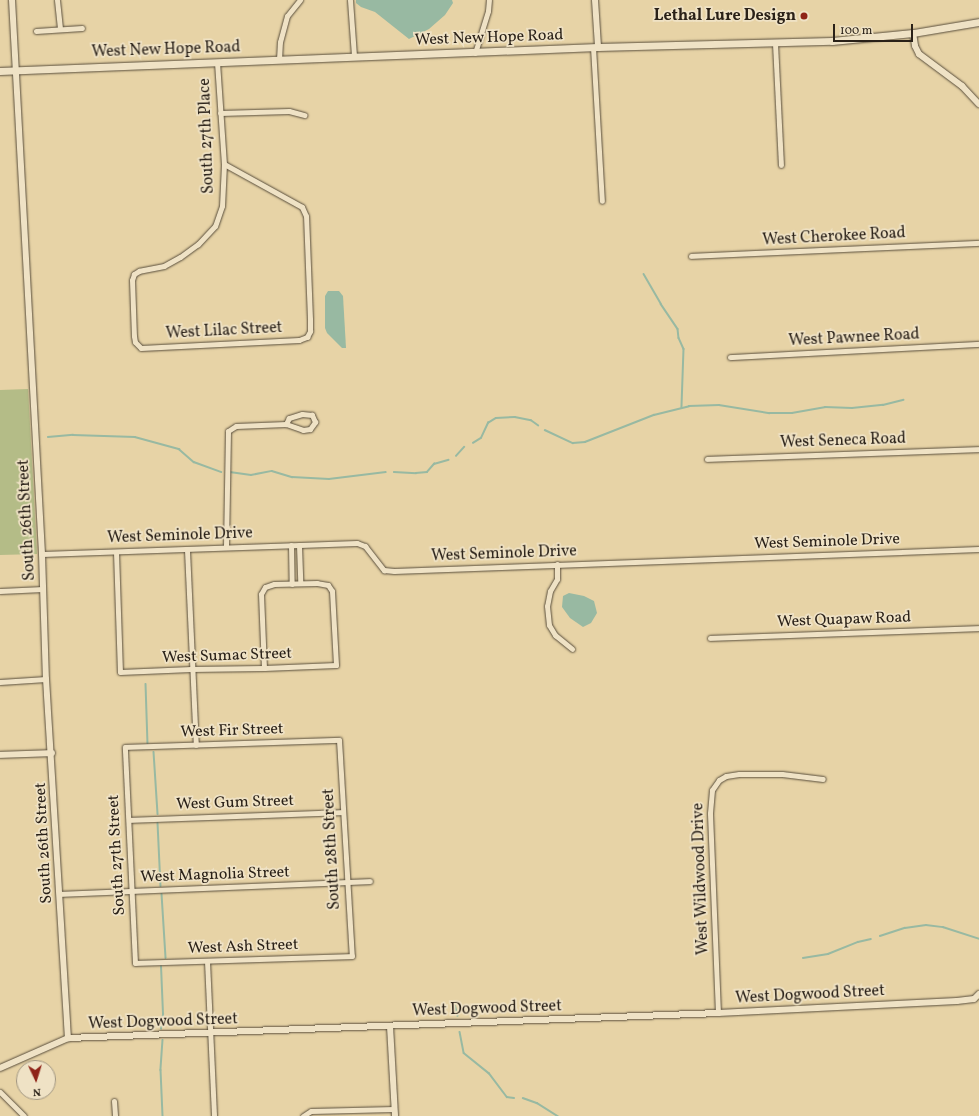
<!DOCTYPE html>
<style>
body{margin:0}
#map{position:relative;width:979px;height:1116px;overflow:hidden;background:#e7d3a6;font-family:Vollkorn,serif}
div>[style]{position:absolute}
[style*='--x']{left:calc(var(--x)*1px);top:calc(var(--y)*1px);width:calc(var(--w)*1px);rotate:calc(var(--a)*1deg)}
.green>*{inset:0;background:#b4bc87}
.water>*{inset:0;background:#98b9a2}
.stream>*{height:1.5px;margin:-0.75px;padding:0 0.75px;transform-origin:0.75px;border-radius:0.75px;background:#98b9a2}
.roads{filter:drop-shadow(0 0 1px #594e3c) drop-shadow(0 0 1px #594e3c)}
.minor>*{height:5px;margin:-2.5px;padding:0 2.5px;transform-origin:2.5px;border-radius:2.5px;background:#efe2c5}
.tertiary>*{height:6px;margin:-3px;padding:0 3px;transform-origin:3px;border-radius:3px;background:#efe2c5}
.secondary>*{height:7px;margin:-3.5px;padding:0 3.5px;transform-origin:3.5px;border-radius:3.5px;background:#efe2c5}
.dots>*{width:11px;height:11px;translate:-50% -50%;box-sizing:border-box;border:2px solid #efe2c5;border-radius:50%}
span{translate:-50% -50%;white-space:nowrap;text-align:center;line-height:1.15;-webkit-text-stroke:3.5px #efe2c5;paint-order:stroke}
.poi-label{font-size:16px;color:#2a2118;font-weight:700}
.right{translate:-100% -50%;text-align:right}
.street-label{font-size:16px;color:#2a2118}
.north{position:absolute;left:16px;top:1060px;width:40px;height:40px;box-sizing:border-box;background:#efe2c5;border:1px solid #a09580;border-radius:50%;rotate:176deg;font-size:11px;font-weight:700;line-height:16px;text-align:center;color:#2a2118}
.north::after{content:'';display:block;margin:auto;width:14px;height:18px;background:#8f2418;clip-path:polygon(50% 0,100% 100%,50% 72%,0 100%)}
.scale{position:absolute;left:833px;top:24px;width:80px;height:18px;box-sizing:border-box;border:2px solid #2a2118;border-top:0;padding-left:5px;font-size:12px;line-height:14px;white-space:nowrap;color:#2a2118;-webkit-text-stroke:3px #efe2c5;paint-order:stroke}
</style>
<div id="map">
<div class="green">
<div style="clip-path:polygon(28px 389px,37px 554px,0 555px,0 390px)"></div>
</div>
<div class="water">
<div style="clip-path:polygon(356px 0,452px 0,453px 3px,445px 15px,429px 29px,409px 39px,375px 12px,361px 7px,356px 3px)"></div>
<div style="clip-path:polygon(328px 291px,339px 291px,343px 296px,346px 348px,342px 348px,327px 333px,325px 328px,325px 296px)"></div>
<div style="clip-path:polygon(569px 593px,584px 596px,594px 601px,597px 613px,591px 623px,583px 627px,570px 618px,562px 607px,563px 596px)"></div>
</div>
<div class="stream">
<div style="--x:644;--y:274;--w:34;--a:60"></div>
<div style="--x:661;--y:304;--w:30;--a:56"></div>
<div style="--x:678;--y:329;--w:9;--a:84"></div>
<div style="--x:679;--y:338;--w:12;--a:66"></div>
<div style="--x:684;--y:349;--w:58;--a:92"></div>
<div style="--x:545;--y:430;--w:31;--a:25"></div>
<div style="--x:573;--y:443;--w:12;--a:-5"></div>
<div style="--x:585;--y:442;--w:74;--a:-21.4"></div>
<div style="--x:654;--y:415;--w:36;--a:-14"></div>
<div style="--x:689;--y:406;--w:30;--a:-2"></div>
<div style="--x:719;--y:405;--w:51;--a:9.1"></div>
<div style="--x:769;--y:413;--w:23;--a:0"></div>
<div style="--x:792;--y:413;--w:34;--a:-10"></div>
<div style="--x:825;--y:407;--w:27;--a:2"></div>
<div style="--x:852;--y:408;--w:31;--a:-6"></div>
<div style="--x:883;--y:405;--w:21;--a:-14"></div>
<div style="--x:48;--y:437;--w:25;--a:-5"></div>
<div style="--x:73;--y:435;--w:62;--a:1.8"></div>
<div style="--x:135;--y:437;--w:46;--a:15.3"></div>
<div style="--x:179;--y:449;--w:20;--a:41"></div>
<div style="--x:194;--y:462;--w:29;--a:20"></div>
<div style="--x:473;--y:443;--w:9;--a:-32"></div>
<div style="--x:481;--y:438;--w:17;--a:-65"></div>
<div style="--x:488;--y:423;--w:9;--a:-32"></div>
<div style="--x:496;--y:418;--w:19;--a:-3"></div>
<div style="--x:515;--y:417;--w:16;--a:11"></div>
<div style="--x:531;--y:420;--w:9;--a:36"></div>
<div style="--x:456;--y:456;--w:12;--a:-48"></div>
<div style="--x:230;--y:472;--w:21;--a:8"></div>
<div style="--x:251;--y:475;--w:21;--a:-11"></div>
<div style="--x:272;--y:471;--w:21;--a:17"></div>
<div style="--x:292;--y:477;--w:37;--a:3"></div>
<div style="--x:329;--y:479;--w:57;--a:-7"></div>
<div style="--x:394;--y:472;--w:22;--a:3"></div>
<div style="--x:416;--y:473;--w:11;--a:-5"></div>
<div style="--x:427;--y:472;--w:11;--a:-49"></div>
<div style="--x:434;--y:464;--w:15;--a:-16"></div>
<div style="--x:146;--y:684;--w:59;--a:88.1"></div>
<div style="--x:154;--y:752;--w:62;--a:86.3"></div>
<div style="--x:158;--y:823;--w:63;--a:87.3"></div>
<div style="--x:162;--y:894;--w:64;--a:86.4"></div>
<div style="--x:880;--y:936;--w:26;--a:-18"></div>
<div style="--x:905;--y:928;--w:21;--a:-8"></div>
<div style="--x:926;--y:925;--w:17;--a:7"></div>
<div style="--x:943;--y:927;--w:38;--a:18"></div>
<div style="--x:803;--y:958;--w:25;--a:-9"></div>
<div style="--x:828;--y:954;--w:32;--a:-22"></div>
<div style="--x:858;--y:942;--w:13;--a:-13"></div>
<div style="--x:455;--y:1004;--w:12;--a:76"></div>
<div style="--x:161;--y:1029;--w:15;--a:-82"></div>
<div style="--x:163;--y:1014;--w:48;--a:-92.4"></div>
<div style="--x:460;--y:1032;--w:21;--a:79"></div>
<div style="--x:464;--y:1053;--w:32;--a:39"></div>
<div style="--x:489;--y:1073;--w:30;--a:53"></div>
<div style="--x:507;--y:1097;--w:7;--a:8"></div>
<div style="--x:163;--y:1040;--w:30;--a:94"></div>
<div style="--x:161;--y:1070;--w:46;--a:87.5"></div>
<div style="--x:523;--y:1098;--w:15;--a:20"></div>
<div style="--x:537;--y:1103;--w:25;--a:32"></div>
</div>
<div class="roads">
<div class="minor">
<div style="--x:57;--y:0;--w:29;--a:84"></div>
<div style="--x:350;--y:0;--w:56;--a:85.9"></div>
<div style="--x:36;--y:31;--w:46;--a:-3.7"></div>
<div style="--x:775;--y:43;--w:122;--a:87.2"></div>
<div style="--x:593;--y:47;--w:154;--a:86.7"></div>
<div style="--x:475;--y:53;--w:44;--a:-72.8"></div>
<div style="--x:488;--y:11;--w:11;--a:-85"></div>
<div style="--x:279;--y:60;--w:18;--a:-87"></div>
<div style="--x:280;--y:42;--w:27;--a:-75"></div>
<div style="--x:287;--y:16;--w:21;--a:-51"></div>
<div style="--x:217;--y:62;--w:102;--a:86.1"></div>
<div style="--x:224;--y:164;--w:42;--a:92.7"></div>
<div style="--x:222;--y:206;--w:21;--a:109"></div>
<div style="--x:215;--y:226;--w:25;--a:133"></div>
<div style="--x:198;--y:244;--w:22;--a:144"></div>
<div style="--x:180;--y:257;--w:18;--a:151"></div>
<div style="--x:164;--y:266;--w:25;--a:169"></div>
<div style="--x:139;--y:271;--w:6;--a:149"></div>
<div style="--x:134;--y:274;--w:6;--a:108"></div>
<div style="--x:132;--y:280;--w:56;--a:88"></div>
<div style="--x:134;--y:336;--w:6;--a:81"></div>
<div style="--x:135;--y:342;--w:8;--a:45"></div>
<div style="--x:141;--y:348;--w:158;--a:-2.9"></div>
<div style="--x:299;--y:340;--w:9;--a:-21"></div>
<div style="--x:307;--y:337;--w:7;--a:-63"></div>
<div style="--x:310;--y:331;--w:12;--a:-90"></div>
<div style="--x:310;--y:319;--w:103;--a:-92.2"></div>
<div style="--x:306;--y:216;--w:10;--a:-114"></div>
<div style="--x:302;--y:207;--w:89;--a:-151.1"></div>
<div style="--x:220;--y:113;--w:69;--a:-1.7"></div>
<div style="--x:289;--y:111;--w:16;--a:15"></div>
<div style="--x:691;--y:256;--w:288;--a:-2.6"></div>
<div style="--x:730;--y:357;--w:249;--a:-3"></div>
<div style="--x:707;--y:459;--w:272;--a:-2.1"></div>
<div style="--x:291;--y:545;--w:39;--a:89"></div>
<div style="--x:299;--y:545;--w:38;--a:88"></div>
<div style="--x:226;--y:546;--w:115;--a:-89"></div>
<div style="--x:228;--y:431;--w:9;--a:-32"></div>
<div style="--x:236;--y:426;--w:50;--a:-2.3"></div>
<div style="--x:286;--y:424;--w:18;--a:19"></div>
<div style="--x:303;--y:430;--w:7;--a:-8"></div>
<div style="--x:310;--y:429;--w:9;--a:-54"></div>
<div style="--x:315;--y:422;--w:8;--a:-113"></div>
<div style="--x:312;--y:415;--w:10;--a:-174"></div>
<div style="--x:302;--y:414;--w:14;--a:163"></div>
<div style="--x:289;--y:418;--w:7;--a:117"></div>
<div style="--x:187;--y:550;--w:195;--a:87.4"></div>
<div style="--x:116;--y:552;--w:120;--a:88.1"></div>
<div style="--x:120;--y:672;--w:71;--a:-2.4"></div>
<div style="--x:191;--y:669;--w:73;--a:-0.8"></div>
<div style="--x:264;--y:668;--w:72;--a:-2.4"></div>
<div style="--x:336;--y:665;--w:74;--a:-93.1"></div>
<div style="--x:332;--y:591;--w:7;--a:-124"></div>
<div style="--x:328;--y:585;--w:11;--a:-170"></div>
<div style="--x:317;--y:583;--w:43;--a:178.7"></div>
<div style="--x:274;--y:584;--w:9;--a:162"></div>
<div style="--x:265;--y:587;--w:8;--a:120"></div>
<div style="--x:261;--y:594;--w:74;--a:87.7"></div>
<div style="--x:42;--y:554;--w:315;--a:-2"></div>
<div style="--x:357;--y:543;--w:9;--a:21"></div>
<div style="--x:365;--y:546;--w:31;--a:52"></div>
<div style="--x:384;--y:570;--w:10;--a:6"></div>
<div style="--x:394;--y:571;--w:585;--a:-2.15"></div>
<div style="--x:557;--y:564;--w:15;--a:90"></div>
<div style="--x:557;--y:579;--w:14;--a:120"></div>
<div style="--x:550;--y:591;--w:15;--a:101"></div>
<div style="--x:547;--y:606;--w:19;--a:84"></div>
<div style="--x:549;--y:625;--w:12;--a:59"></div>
<div style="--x:555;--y:635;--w:22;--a:39"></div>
<div style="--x:0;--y:591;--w:43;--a:-2.7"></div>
<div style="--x:710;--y:638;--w:269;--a:-2.1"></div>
<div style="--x:0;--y:682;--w:46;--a:-3.7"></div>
<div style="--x:339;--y:740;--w:216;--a:86.6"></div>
<div style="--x:352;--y:956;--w:217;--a:178.2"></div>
<div style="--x:135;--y:963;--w:216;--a:-92.7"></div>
<div style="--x:125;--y:747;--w:214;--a:-1.9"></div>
<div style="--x:129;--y:820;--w:214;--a:-2.1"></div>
<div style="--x:60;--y:894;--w:310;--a:-2.4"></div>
<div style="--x:207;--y:961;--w:155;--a:87.4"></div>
<div style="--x:718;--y:1013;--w:200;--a:-92.3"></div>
<div style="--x:710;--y:813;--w:23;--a:-85"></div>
<div style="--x:712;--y:790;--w:12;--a:-55"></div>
<div style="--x:719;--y:780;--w:8;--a:-30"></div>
<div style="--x:726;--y:776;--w:13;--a:-9"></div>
<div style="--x:739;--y:774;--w:43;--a:0"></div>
<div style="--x:782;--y:774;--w:41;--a:7"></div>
<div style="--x:0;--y:1092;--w:34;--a:45"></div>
<div style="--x:114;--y:1101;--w:15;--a:86"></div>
<div style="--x:303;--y:1116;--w:9;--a:-32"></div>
<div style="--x:311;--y:1111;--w:83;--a:-1.4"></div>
</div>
<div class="tertiary">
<div style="--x:12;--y:0;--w:555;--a:86.9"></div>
<div style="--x:42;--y:554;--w:125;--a:88.2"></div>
<div style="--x:46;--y:679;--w:360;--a:86.5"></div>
<div style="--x:595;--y:0;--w:47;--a:86.3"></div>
<div style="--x:913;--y:33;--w:13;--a:81"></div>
<div style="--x:915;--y:46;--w:9;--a:63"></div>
<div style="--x:919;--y:54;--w:54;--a:36.7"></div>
<div style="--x:962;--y:86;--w:25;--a:47"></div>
<div style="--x:0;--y:755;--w:52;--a:-2.2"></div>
<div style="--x:390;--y:1026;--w:90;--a:86.8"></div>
<div style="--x:0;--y:1068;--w:74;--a:-23.8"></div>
<div style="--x:68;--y:1038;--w:650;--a:-2.2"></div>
<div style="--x:718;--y:1013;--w:239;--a:-2.9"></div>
<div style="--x:957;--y:1001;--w:17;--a:-7"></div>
<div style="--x:974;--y:999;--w:7;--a:-45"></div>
</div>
<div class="secondary">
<div style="--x:0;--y:71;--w:598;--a:-2.3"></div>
<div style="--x:598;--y:47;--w:234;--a:-1.5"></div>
<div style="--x:832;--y:41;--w:81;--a:-5.6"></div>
<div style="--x:913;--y:33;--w:67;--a:-9.5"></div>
</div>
</div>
<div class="dots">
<div style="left:804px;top:16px;background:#8f2418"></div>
</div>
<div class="poi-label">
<span class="right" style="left:796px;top:16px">Lethal Lure Design</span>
</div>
<div class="street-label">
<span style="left:489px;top:38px;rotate:-2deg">West New Hope Road</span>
<span style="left:166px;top:50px;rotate:-2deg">West New Hope Road</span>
<span style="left:207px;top:136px;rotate:-92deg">South 27th Place</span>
<span style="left:834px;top:237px;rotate:-3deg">West Cherokee Road</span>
<span style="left:224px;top:331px;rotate:-3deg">West Lilac Street</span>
<span style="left:854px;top:338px;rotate:-3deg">West Pawnee Road</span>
<span style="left:843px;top:441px;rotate:-2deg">West Seneca Road</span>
<span style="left:27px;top:520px;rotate:-93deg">South 26th Street</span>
<span style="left:180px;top:536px;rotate:-2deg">West Seminole Drive</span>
<span style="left:827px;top:542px;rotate:-2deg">West Seminole Drive</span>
<span style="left:504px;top:554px;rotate:-2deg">West Seminole Drive</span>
<span style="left:844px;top:620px;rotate:-2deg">West Quapaw Road</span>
<span style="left:227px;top:656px;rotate:-2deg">West Sumac Street</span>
<span style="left:232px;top:731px;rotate:-2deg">West Fir Street</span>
<span style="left:235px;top:803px;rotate:-2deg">West Gum Street</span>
<span style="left:44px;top:843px;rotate:-93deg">South 26th Street</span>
<span style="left:332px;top:849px;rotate:-93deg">South 28th Street</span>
<span style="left:117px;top:855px;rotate:-93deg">South 27th Street</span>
<span style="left:215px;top:875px;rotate:-2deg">West Magnolia Street</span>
<span style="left:701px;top:879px;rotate:-92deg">West Wildwood Drive</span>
<span style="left:243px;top:947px;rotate:-2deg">West Ash Street</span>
<span style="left:810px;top:995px;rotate:-3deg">West Dogwood Street</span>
<span style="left:487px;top:1009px;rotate:-2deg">West Dogwood Street</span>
<span style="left:163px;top:1022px;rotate:-2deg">West Dogwood Street</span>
</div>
<div class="north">N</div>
<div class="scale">100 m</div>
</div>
